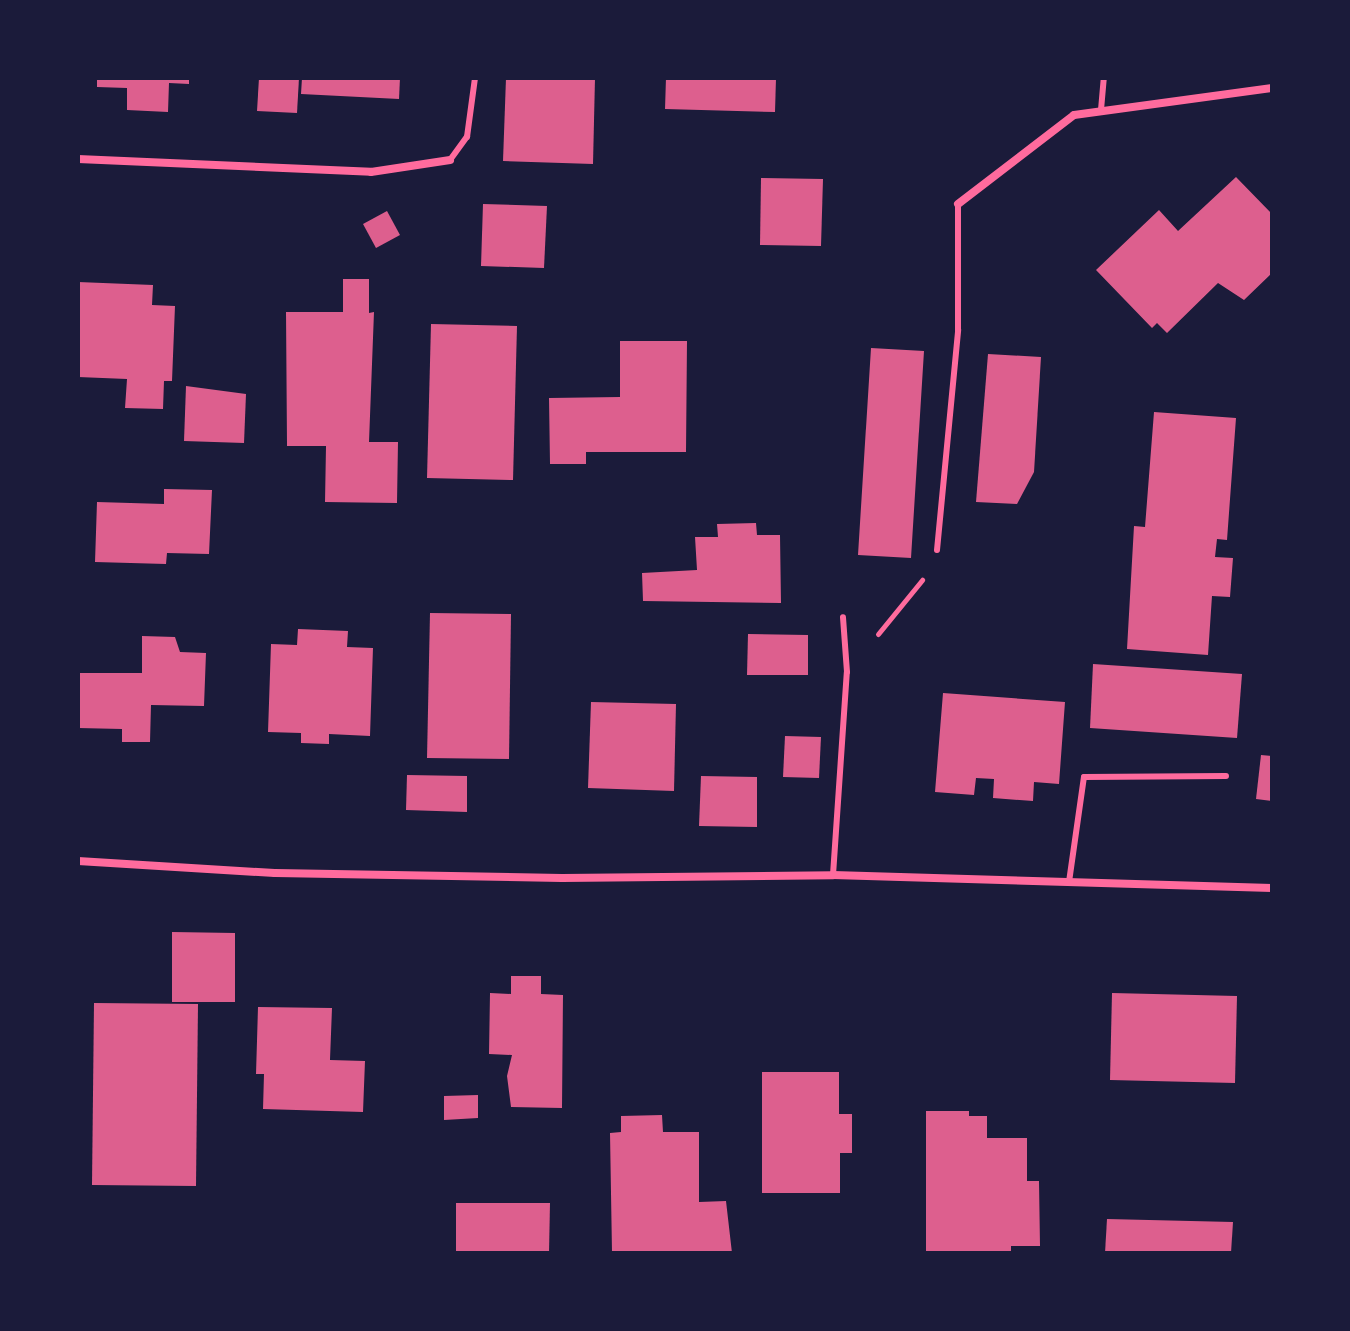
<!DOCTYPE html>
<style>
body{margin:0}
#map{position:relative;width:1350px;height:1331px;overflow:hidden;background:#1b1b3a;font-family:Spectral,serif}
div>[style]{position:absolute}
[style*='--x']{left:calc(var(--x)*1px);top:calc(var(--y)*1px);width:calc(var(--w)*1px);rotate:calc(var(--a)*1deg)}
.building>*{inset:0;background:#dd5f8e}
.path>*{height:5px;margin:-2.5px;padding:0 2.5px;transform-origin:2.5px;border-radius:2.5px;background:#ff6b9d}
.service>*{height:6px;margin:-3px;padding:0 3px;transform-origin:3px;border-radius:3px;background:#ff6b9d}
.minor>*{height:8px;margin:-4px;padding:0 4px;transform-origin:4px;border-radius:4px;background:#ff6b9d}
span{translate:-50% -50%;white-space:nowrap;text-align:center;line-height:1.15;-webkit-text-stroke:8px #1b1b3a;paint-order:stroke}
.frame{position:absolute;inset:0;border:80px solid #1b1b3a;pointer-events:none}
</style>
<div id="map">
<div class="building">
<div style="clip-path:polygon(97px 78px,189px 78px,189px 84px,169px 83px,168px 112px,127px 110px,127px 88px,97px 87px)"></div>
<div style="clip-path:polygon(259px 78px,299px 78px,297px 113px,257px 111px)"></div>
<div style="clip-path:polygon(302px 78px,400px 78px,399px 99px,301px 94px)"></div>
<div style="clip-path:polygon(506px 78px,595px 78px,593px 164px,503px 161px)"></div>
<div style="clip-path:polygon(666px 78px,776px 78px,775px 112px,665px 109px)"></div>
<div style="clip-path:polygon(1236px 177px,1272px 214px,1272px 273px,1244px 300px,1218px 283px,1167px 333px,1157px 323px,1152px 328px,1096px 270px,1159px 210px,1178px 231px)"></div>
<div style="clip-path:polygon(761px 178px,823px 179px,821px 246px,760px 245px)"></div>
<div style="clip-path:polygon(483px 204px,547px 206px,544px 268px,481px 266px)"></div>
<div style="clip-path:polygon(387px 211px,400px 235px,376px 248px,363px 224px)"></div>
<div style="clip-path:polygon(343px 279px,369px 279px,369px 313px,374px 312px,369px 442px,398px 442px,397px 503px,325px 502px,326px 446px,287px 446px,286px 312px,343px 312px)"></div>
<div style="clip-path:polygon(78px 282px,153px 285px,152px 305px,175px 306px,172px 381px,164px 381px,163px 409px,125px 408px,127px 379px,78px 377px)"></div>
<div style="clip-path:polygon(431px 324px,517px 326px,513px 480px,427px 478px)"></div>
<div style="clip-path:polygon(620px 341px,687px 341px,686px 452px,586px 452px,586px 464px,550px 464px,549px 398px,620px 397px)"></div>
<div style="clip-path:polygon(871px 348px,924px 351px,911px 558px,858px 555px)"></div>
<div style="clip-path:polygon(988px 354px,1041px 357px,1034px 472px,1017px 504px,976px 502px)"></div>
<div style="clip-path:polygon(186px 386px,246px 394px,244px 443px,184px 441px)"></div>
<div style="clip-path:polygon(1154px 412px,1236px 418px,1227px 540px,1217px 539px,1215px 557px,1233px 558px,1230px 597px,1212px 596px,1208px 655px,1127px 649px,1134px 526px,1145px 527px)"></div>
<div style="clip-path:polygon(164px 489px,212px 490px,209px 554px,167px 553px,166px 564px,95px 562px,97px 502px,164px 504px)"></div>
<div style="clip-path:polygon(756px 523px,757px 535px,780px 535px,781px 603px,643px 601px,642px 573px,697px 570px,695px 537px,718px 537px,717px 524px)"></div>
<div style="clip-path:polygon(430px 613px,511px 614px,509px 759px,427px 758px)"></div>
<div style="clip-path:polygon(298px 629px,348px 631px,347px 647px,373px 648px,370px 736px,329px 734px,329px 744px,301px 743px,301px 733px,268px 732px,271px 644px,297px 645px)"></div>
<div style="clip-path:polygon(748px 634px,808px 635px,808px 675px,747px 675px)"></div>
<div style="clip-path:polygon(142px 636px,175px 637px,180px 652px,206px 653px,204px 706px,151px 705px,150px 742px,122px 742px,122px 729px,78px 728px,78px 673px,142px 673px)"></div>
<div style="clip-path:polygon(1093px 664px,1242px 674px,1237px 738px,1090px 728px)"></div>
<div style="clip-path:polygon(943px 693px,1065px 702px,1059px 784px,1034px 782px,1033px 801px,993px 798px,994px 779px,976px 778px,974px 795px,935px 792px)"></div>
<div style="clip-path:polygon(591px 702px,676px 704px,674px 791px,588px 788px)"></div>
<div style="clip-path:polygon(785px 736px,821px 737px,819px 778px,783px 777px)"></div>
<div style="clip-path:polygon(1261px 755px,1272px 756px,1272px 801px,1256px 799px)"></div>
<div style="clip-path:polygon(407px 775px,467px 776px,467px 812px,406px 810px)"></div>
<div style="clip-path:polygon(701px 776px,757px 777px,757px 827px,699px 826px)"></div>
<div style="clip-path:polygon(172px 932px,235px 933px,235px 1002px,172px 1002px)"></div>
<div style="clip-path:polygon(511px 976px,541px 976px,541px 994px,563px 995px,562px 1108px,511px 1107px,507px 1076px,512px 1055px,489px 1054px,490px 993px,511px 994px)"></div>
<div style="clip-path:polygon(1112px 993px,1237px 996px,1235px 1083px,1110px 1080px)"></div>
<div style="clip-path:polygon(94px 1003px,198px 1004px,196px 1186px,92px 1185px)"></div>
<div style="clip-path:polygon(258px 1007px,332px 1008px,330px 1060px,365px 1061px,363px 1112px,263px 1109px,264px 1074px,256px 1074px)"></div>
<div style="clip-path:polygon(762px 1072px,839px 1072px,839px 1114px,852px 1114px,852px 1153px,840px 1153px,840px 1193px,762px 1193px)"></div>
<div style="clip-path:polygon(478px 1095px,478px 1118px,444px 1120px,444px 1096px)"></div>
<div style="clip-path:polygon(926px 1111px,969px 1111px,969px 1116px,987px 1116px,987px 1138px,1027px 1138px,1027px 1181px,1039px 1181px,1040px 1246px,1011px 1246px,1011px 1253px,926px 1253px)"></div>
<div style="clip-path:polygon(662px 1115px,663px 1132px,699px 1132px,699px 1202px,726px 1201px,732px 1253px,612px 1253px,610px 1133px,621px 1132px,621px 1116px)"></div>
<div style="clip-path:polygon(456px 1203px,550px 1203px,549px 1253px,456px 1253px)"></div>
<div style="clip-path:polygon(1107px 1219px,1233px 1222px,1231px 1253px,1105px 1253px)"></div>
</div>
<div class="path">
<div style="--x:878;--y:634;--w:70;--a:-50.8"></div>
</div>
<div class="service">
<div style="--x:1101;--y:110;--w:32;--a:-85"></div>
<div style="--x:450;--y:160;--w:29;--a:-54"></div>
<div style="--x:467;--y:137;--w:60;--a:-82.3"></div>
<div style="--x:937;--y:550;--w:221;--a:-84.5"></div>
<div style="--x:958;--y:330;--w:126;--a:-90"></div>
<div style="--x:833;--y:875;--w:203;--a:-86.1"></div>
<div style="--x:847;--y:672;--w:55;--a:-94.2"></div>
<div style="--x:1069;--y:882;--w:106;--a:-81.9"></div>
<div style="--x:1084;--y:777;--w:142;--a:-0.4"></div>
</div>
<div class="minor">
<div style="--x:78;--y:159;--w:293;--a:2.5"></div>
<div style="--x:371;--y:172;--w:80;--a:-8.6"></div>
<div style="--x:958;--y:204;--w:146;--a:-37.5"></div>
<div style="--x:1074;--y:115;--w:200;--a:-7.8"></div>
<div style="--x:78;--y:861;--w:197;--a:3.5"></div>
<div style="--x:275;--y:873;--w:287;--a:1"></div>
<div style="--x:562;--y:878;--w:271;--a:-0.6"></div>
<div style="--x:833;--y:875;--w:439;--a:1.7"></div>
</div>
<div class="frame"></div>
</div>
